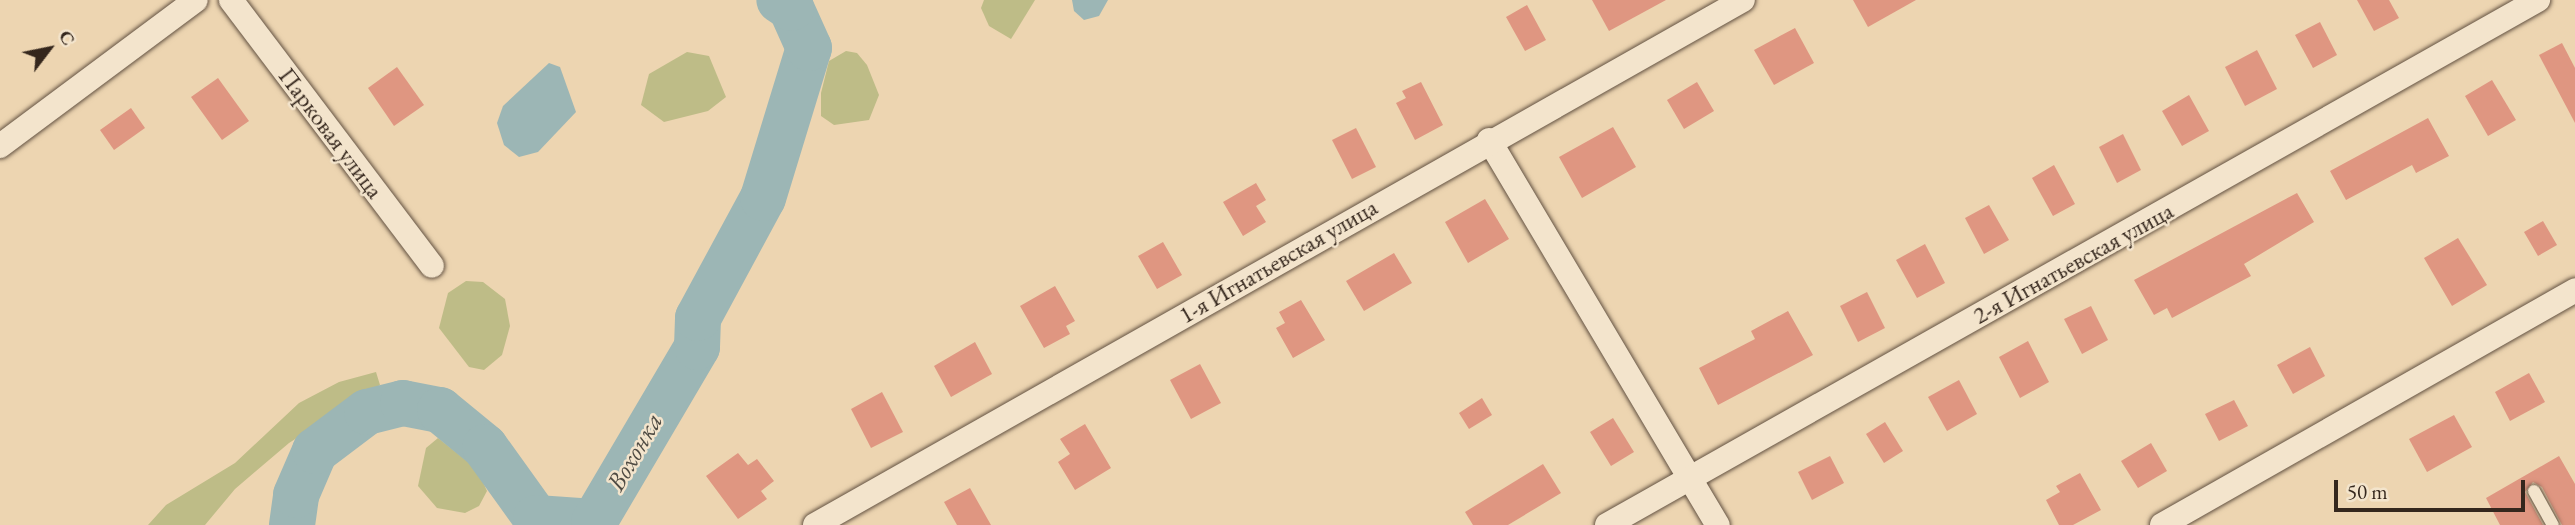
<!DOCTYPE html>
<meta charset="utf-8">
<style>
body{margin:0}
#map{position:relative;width:2575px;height:525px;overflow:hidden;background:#edd5b1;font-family:"EB Garamond",serif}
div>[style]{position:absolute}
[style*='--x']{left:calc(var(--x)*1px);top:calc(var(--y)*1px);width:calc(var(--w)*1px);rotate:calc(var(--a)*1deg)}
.green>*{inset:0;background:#bebc87}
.water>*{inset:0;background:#9cb6b5}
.river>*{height:46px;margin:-23px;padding:0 23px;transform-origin:23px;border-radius:23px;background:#9cb6b5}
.building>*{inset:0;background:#df9681}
.roads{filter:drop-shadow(0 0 2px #635242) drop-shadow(0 0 2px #635242)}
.lane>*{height:12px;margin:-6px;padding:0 6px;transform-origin:6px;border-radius:6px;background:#f3e4cc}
.street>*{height:24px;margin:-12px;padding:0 12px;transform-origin:12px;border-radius:12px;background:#f3e4cc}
span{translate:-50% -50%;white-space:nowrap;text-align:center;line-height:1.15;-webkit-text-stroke:5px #f3e4cc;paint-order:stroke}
.street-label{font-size:24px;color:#35271d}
.water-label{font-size:26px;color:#4f4b43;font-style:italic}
.north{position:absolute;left:14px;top:14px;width:70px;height:70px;-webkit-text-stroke:5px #f3e4cc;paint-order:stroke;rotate:58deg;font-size:19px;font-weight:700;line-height:28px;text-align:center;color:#35271d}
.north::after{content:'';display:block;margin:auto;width:24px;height:32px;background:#35271d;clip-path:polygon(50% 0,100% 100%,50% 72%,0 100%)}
.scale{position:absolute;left:2334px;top:480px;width:191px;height:32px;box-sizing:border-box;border:4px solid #35271d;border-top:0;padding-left:9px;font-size:21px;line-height:24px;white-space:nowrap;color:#35271d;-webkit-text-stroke:5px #f3e4cc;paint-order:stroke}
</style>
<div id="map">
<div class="green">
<div style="clip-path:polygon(984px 0,1035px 0,1011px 39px,989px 26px,981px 8px)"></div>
<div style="clip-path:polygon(846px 51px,857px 53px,867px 65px,879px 95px,869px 120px,834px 125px,821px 116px,821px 93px,829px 61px)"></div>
<div style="clip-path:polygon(687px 52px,709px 56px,726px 97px,708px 111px,664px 122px,641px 105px,649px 74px)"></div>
<div style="clip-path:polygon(466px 281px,483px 282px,505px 299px,510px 326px,502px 355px,484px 370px,469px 367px,439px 328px,448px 293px)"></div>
<div style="clip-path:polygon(376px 372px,380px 385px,289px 443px,235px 489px,205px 525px,148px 525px,166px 505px,235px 463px,299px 403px,339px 382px)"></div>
<div style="clip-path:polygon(438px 438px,477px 469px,487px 491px,479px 506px,465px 513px,437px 508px,418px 486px,426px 448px)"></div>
</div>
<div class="water">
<div style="clip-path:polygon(1072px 0,1108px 0,1099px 16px,1084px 20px,1074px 11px)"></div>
<div style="clip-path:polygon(549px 63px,560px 67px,576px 112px,538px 152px,519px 157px,504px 145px,497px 123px,503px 106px)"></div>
</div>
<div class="river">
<div style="--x:292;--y:525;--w:30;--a:-82"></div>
<div style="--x:296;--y:495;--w:48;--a:-66.6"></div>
<div style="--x:315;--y:451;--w:65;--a:-36.9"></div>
<div style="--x:367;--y:412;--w:37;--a:-14"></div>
<div style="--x:403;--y:403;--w:38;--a:11"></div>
<div style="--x:440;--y:410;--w:58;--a:39.4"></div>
<div style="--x:485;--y:447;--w:87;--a:54.3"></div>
<div style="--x:536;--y:518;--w:58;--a:3.9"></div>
<div style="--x:594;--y:522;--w:203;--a:-59.5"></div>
<div style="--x:697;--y:347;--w:29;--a:-88"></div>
<div style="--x:698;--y:318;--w:136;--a:-61.6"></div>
<div style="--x:763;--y:198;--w:157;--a:-73"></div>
<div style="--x:809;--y:48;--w:44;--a:-114.2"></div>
<div style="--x:791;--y:8;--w:14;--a:-146"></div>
</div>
<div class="building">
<div style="clip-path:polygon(1592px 0,1666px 0,1609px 31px)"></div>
<div style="clip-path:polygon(1853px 0,1916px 0,1868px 27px)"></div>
<div style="clip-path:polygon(2357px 0,2389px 0,2399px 18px,2374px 31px)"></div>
<div style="clip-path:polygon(1527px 5px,1546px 40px,1525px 51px,1506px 17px)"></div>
<div style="clip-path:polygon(2320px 22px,2337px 55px,2313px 68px,2295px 35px)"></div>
<div style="clip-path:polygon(1795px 28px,1814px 63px,1774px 85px,1754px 50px)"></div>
<div style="clip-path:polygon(2562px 43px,2575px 68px,2575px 123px,2539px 55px)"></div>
<div style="clip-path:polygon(2257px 50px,2277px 89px,2245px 106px,2225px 67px)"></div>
<div style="clip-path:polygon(397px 67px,424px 105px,394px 126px,368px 88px)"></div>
<div style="clip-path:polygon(218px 78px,249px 121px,222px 140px,191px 97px)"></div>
<div style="clip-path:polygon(2492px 80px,2516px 120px,2488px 136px,2465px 96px)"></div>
<div style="clip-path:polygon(1421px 82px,1443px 125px,1415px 140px,1396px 103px,1406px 98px,1402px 91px)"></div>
<div style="clip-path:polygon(1697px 82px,1714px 111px,1684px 129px,1667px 100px)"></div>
<div style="clip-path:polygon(2189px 95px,2209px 131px,2182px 146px,2162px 111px)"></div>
<div style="clip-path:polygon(131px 108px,145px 128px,114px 150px,100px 130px)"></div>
<div style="clip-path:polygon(2428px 118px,2449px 156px,2416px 173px,2412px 165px,2346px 200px,2330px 171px)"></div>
<div style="clip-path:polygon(1613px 127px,1636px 167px,1582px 198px,1559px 157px)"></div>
<div style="clip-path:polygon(1356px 128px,1376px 167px,1352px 179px,1332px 140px)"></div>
<div style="clip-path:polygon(2123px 134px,2141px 170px,2117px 183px,2099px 147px)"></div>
<div style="clip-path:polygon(2054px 165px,2075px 204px,2053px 216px,2032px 178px)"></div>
<div style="clip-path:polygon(1256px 183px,1266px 200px,1256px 206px,1266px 222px,1243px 236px,1223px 202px)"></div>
<div style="clip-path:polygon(2297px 193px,2314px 222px,2244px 264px,2251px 276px,2172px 318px,2167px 308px,2154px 315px,2134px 280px)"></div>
<div style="clip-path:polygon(1485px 199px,1509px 239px,1468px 263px,1445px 222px)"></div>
<div style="clip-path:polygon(1989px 205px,2009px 240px,1984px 254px,1965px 218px)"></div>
<div style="clip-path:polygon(2543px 221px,2557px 245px,2538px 256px,2524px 232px)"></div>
<div style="clip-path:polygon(2458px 238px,2487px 285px,2452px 306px,2424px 258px)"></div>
<div style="clip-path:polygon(1163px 242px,1182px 275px,1157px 289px,1138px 256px)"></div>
<div style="clip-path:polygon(1925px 244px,1945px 283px,1917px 298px,1896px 260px)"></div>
<div style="clip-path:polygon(1394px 253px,1412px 283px,1364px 311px,1346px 281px)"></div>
<div style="clip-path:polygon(1055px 286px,1075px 321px,1066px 326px,1070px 334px,1044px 348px,1020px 306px)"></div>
<div style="clip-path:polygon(1867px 292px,1885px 328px,1858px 342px,1840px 306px)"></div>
<div style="clip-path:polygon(1301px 300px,1325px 340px,1293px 358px,1276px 328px,1285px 323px,1279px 312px)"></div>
<div style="clip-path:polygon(2091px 306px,2108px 340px,2082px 354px,2064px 319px)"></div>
<div style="clip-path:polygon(1788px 311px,1813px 355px,1718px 405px,1699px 368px,1755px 339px,1751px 331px)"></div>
<div style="clip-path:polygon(2028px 341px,2049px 382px,2020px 398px,1999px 357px)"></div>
<div style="clip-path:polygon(975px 342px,992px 374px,951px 397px,934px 366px)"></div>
<div style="clip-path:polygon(2310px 347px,2325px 376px,2293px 394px,2277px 365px)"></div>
<div style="clip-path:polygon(1200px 364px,1221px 403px,1191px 419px,1170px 380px)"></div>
<div style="clip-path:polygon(2529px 373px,2545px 402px,2510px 421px,2495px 392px)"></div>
<div style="clip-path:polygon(1959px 380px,1977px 414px,1947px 431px,1928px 397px)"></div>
<div style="clip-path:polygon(882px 392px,903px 432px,871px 448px,851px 409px)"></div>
<div style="clip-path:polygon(1482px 398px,1492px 415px,1469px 429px,1459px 413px)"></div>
<div style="clip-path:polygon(2234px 400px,2248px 426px,2219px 441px,2205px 414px)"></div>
<div style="clip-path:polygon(2454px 415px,2472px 447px,2427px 472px,2409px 439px)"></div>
<div style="clip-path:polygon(1613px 418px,1634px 452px,1611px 466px,1590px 432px)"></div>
<div style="clip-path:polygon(1885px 422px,1903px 451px,1884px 463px,1866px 434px)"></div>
<div style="clip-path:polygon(1085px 424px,1111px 468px,1075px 490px,1058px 462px,1070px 454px,1060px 439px)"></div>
<div style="clip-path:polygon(2151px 443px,2167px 471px,2138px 488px,2121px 461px)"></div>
<div style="clip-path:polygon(738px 453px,748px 465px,757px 459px,774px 481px,761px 491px,767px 499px,738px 519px,706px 476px)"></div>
<div style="clip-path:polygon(1830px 456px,1844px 483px,1812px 500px,1798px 472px)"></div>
<div style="clip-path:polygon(2559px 456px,2575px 484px,2575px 525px,2562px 525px,2542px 487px,2533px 482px,2525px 492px,2543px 525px,2500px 525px,2486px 498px)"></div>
<div style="clip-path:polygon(1543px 464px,1561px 493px,1508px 525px,1473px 525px,1465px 512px)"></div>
<div style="clip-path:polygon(2080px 473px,2101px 510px,2073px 525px,2059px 525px,2046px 500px,2060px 492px,2056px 486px)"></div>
<div style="clip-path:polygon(970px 488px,991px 525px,957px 525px,944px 502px)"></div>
</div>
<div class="roads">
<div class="lane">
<div style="--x:2534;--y:491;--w:39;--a:61"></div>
</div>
<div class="street">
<div style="--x:231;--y:0;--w:333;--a:52.9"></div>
<div style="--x:1489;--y:140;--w:448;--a:59.3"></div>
<div style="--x:0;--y:146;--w:244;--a:-36.7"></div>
<div style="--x:815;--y:525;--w:1066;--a:-29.5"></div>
<div style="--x:1607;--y:525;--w:1069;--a:-29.42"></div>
<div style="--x:2162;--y:525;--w:475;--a:-29.6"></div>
</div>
</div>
<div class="street-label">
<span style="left:331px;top:133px;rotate:53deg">Парковая улица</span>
<span style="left:1278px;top:261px;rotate:-30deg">1-я Игнатьевская улица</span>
<span style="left:2073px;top:263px;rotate:-29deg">2-я Игнатьевская улица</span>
</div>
<div class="water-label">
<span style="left:635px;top:452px;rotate:-60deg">Вохонка</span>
</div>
<div class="north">С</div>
<div class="scale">50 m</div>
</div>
